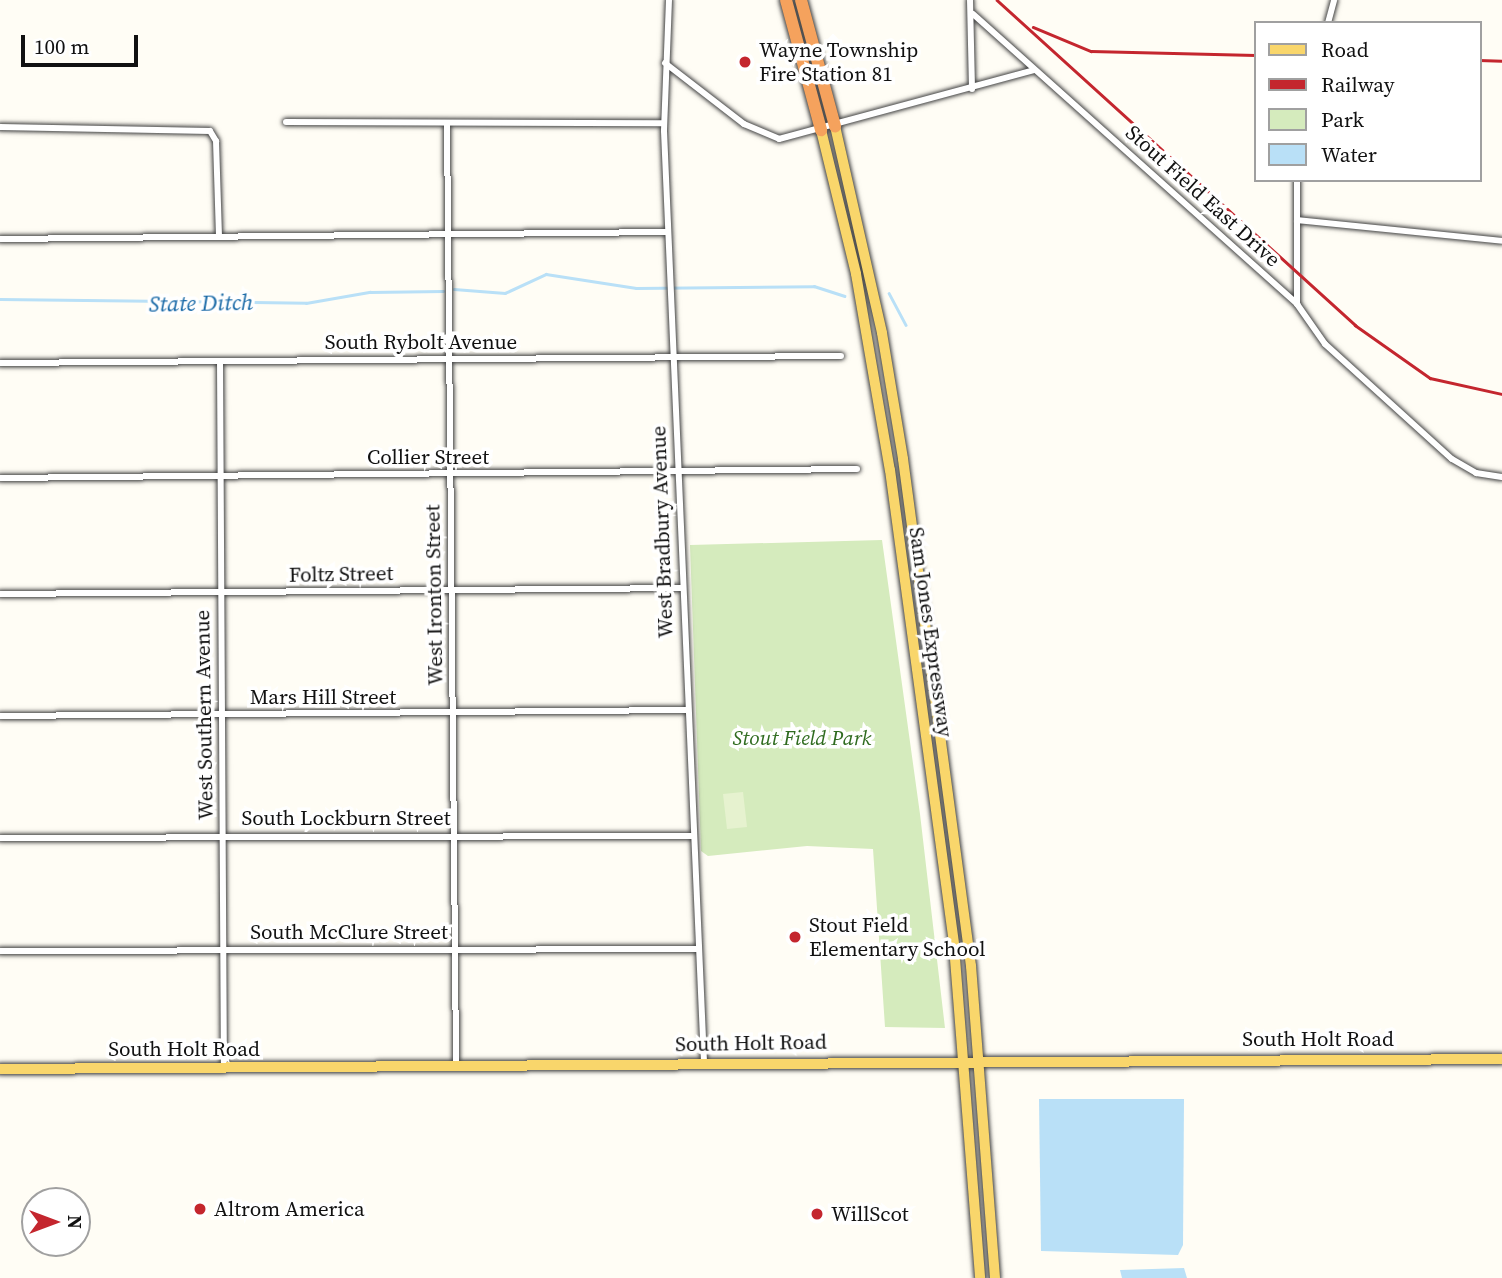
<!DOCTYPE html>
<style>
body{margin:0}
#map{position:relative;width:1502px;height:1278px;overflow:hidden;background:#fffdf5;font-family:"Source Serif 4",serif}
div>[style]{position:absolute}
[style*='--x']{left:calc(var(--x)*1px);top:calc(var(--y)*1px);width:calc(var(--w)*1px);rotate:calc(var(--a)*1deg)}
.green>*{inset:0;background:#d5ebbd}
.pitch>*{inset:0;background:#e6f2cf}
.water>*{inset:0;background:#b9e0f7}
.stream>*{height:2.5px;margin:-1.25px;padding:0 1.25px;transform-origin:1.25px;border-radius:1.25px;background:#b9e0f7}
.roads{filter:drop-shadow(0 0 2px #444) drop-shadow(0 0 2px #444)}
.minor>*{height:6px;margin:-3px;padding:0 3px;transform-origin:3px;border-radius:3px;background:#fff}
.primary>*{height:10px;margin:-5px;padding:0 5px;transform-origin:5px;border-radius:5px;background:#f9d66b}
.motorway>*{height:12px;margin:-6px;padding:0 6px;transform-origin:6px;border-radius:6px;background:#f5a25d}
.rail>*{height:2.5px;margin:-1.25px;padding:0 1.25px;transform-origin:1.25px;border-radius:1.25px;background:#c4262e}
.dots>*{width:19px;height:19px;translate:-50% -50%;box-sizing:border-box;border:4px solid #fff;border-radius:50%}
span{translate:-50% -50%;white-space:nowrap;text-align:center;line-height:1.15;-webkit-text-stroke:7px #fff;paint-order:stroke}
.poi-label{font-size:21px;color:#111}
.left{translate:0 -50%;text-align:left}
.street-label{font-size:21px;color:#111}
.park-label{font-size:21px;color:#2f6b1f;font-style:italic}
.water-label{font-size:23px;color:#1768a6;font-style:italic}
.legend{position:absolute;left:1254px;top:21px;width:228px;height:161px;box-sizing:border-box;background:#fff;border:2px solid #a0a0a0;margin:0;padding:9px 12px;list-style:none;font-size:21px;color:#111}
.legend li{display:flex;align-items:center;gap:14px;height:35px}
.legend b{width:35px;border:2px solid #a0a0a0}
.north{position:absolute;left:21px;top:1187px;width:70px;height:70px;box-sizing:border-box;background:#fff;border:2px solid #a0a0a0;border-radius:50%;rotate:90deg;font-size:19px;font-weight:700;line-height:28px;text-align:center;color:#111}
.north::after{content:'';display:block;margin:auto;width:24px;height:32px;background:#c4262e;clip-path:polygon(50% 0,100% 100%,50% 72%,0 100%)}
.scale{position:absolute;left:21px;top:35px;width:117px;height:32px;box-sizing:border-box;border:4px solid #111;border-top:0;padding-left:9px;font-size:21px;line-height:24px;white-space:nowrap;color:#111;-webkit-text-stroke:5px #fff;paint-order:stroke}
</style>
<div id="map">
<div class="green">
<div style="clip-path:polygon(882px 540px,920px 814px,945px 1028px,885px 1027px,873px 849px,807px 846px,708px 856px,701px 851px,690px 545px)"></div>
</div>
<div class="pitch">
<div style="clip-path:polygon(743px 792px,747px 827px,727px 829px,723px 794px)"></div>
</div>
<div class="water">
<div style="clip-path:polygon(1039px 1099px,1184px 1099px,1183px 1245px,1178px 1255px,1041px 1251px)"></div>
<div style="clip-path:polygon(1184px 1268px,1187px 1278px,1122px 1278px,1120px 1270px)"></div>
</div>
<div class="stream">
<div style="--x:454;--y:289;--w:51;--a:4.5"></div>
<div style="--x:505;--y:293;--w:45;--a:-24.9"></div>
<div style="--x:546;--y:274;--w:91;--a:8.8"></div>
<div style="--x:636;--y:288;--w:178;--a:-0.6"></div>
<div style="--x:814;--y:286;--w:32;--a:18"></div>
<div style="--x:889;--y:293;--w:36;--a:62"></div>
<div style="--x:0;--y:299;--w:306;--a:0.7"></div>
<div style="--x:306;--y:303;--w:65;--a:-9.8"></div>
<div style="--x:370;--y:292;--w:73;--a:-0.8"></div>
</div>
<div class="roads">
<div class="minor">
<div style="--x:669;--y:0;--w:131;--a:92.2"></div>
<div style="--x:664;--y:131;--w:933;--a:87.54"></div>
<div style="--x:970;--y:0;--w:89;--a:88.7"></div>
<div style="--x:973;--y:14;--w:435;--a:41.8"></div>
<div style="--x:1297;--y:304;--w:49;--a:55"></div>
<div style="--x:1325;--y:344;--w:171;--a:42.2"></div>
<div style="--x:1452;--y:459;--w:28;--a:30"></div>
<div style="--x:1476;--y:473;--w:26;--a:9"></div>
<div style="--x:1328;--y:23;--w:24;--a:-75"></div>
<div style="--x:665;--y:63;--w:100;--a:37.7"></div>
<div style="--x:744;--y:124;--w:38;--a:23"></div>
<div style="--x:779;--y:139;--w:264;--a:-15.1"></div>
<div style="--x:286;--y:122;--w:378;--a:0.2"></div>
<div style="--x:447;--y:123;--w:943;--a:89.45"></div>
<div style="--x:0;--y:127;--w:210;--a:1.1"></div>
<div style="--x:210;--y:131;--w:12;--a:59"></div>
<div style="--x:216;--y:141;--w:96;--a:88.2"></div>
<div style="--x:1297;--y:220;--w:206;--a:5.8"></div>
<div style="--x:0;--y:239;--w:667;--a:-0.6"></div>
<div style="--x:1297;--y:304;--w:124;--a:-90"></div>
<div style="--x:220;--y:361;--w:707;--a:89.68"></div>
<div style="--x:0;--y:363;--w:841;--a:-0.48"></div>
<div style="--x:0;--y:478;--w:857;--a:-0.6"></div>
<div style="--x:0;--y:594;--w:682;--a:-0.5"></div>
<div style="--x:0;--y:716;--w:687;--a:-0.5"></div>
<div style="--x:0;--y:838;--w:693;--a:-0.17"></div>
<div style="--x:0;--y:951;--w:698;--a:-0.16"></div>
</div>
<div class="primary">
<div style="--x:835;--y:126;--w:212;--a:77.2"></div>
<div style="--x:882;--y:333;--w:128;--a:80.5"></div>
<div style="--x:903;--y:459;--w:512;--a:82.36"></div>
<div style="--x:971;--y:966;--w:313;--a:85.6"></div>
<div style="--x:821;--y:130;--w:148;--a:76.3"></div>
<div style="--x:856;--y:274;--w:199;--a:80.2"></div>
<div style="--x:890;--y:470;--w:480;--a:82.3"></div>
<div style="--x:954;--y:946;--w:333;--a:85.5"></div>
<div style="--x:0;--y:1069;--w:1502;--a:-0.38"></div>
</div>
<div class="motorway">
<div style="--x:786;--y:0;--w:135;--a:74.9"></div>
<div style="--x:801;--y:0;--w:131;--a:74.9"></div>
</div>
</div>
<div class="rail">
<div style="--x:997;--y:0;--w:484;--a:42.2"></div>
<div style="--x:1355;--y:325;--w:92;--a:35.2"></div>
<div style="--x:1430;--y:378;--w:74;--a:12.5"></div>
<div style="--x:1033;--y:27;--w:63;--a:22.5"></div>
<div style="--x:1091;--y:51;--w:164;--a:1.4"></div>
<div style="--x:1479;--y:60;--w:23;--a:2"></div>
</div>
<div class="dots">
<div style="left:745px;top:62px;background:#c4262e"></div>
<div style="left:795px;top:937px;background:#c4262e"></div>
<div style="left:200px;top:1209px;background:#c4262e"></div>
<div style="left:817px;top:1214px;background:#c4262e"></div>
</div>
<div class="poi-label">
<span class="left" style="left:759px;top:62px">Wayne Township<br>Fire Station 81</span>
<span class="left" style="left:809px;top:937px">Stout Field<br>Elementary School</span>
<span class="left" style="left:214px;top:1209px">Altrom America</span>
<span class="left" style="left:831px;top:1214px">WillScot</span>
</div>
<div class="street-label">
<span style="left:1203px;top:196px;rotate:42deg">Stout Field East Drive</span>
<span style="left:421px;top:342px">South Rybolt Avenue</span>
<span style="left:428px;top:457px">Collier Street</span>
<span style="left:662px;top:532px;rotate:-92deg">West Bradbury Avenue</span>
<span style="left:341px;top:574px;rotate:-1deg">Foltz Street</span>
<span style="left:434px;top:595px;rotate:-91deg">West Ironton Street</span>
<span style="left:931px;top:632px;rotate:82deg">Sam Jones Expressway</span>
<span style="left:323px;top:697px">Mars Hill Street</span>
<span style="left:204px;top:715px;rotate:-91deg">West Southern Avenue</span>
<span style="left:346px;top:818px">South Lockburn Street</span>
<span style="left:349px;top:932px">South McClure Street</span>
<span style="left:1318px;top:1039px">South Holt Road</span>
<span style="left:751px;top:1043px;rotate:-1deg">South Holt Road</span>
<span style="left:184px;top:1049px">South Holt Road</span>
</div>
<div class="park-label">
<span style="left:802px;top:738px">Stout Field Park</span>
</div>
<div class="water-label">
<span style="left:201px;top:303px;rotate:-1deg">State Ditch</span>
</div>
<ul class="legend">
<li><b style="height:9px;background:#f9d66b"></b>Road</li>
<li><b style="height:9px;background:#c4262e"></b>Railway</li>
<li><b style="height:19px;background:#d5ebbd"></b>Park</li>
<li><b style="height:19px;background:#b9e0f7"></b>Water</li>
</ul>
<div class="north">N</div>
<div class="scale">100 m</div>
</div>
